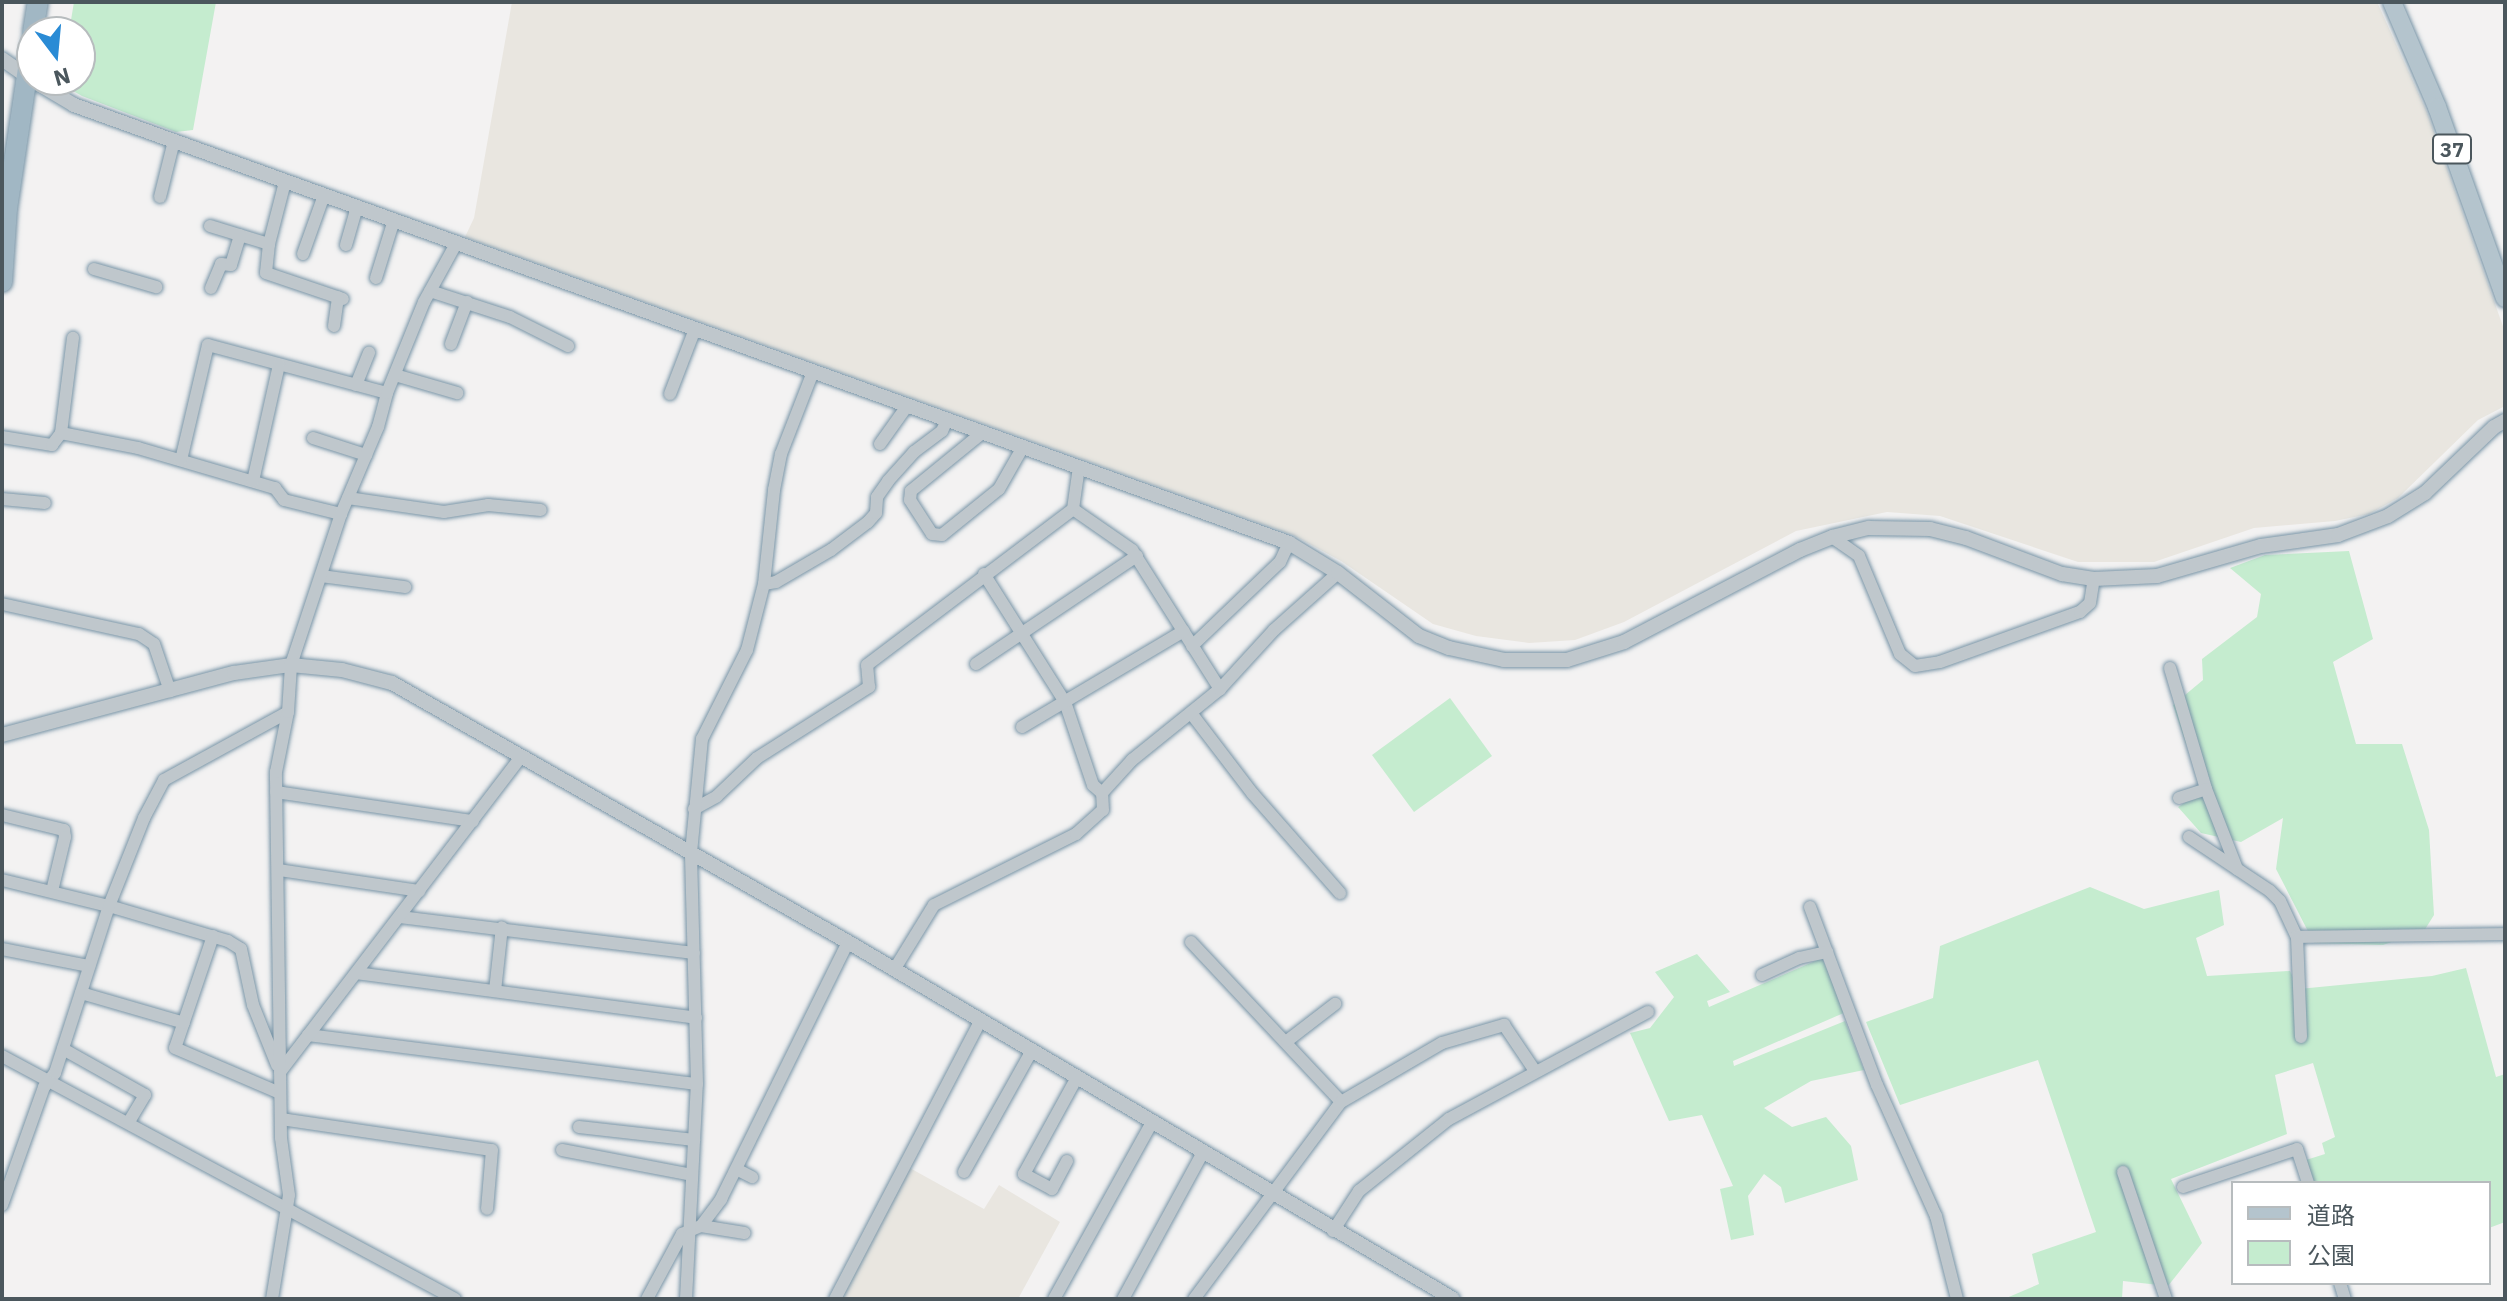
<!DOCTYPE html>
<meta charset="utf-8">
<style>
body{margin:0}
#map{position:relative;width:2507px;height:1301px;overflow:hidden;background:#f3f2f2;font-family:"IBM Plex Sans","Noto Sans JP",sans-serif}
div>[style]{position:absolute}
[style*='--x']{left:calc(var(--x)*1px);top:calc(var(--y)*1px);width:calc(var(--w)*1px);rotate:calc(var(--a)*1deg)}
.commercial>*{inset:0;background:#e9e6e0}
.green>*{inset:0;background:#c5eccf}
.roads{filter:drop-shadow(0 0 2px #7995a7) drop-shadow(0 0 2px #7995a7)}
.minor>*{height:12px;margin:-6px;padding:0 6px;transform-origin:6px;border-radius:6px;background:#bfc7cc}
.tertiary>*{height:14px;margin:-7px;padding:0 7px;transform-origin:7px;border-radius:7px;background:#bfc7cc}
.primary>*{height:18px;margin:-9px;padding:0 9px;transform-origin:9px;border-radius:9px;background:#b4c4cd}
.trunk>*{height:20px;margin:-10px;padding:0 10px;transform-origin:10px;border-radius:10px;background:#a1b7c4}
span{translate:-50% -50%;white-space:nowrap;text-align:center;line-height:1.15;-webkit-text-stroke:8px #fff;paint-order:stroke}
.shield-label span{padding:2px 6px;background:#fff;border:2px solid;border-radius:6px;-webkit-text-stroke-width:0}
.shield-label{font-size:20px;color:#4b575d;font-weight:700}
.frame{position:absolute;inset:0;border:4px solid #4b575d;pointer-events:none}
.legend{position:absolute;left:2231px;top:1181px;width:260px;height:104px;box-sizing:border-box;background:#fff;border:2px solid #b7bcbe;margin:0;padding:10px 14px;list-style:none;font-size:24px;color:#4b575d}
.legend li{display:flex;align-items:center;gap:16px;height:40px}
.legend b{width:40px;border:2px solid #b7bcbe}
.north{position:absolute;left:16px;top:16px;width:80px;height:80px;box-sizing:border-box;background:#fff;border:2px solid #b7bcbe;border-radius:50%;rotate:164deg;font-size:22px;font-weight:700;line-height:32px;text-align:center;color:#4b575d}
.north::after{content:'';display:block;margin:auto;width:28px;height:36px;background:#2a8bd5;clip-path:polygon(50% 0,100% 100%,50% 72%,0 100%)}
</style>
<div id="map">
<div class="commercial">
<div style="clip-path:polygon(512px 2px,2377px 2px,2427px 112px,2505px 332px,2505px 406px,2478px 420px,2398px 498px,2369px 514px,2335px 521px,2254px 528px,2154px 562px,2078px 562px,1940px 516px,1887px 512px,1796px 531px,1624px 622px,1575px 640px,1529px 643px,1476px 636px,1433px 624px,1341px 561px,1293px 535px,465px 237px,474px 218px)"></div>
<div style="clip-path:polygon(908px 1167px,984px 1209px,999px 1185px,1060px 1222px,1018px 1299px,839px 1299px)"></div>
</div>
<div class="green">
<div style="clip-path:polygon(74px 2px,216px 2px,193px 130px,176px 132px,82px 96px,59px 83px,60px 80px,80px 80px,80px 32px,69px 32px)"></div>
<div style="clip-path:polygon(2349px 551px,2373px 639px,2333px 662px,2356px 744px,2402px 744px,2429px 830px,2434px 915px,2424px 931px,2383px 945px,2314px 943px,2276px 869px,2283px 818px,2241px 842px,2201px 833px,2178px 807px,2206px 789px,2208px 773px,2186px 744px,2173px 705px,2203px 680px,2202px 659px,2257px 617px,2261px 594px,2230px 568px,2265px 555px)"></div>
<div style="clip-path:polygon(1450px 698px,1492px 756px,1414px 812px,1372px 755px)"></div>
<div style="clip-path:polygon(2090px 887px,2144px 909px,2219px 890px,2224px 925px,2196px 938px,2207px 976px,2290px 971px,2299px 989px,2432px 976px,2466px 968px,2496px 1077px,2505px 1074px,2505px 1222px,2489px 1228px,2489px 1183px,2313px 1183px,2306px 1160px,2325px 1154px,2322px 1143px,2335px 1137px,2313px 1063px,2275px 1075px,2287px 1134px,2171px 1179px,2202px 1243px,2168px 1286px,2123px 1281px,2122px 1299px,2004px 1299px,2039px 1284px,2032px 1254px,2096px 1232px,2038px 1060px,1900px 1105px,1866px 1022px,1933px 998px,1940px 946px)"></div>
<div style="clip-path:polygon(1697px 954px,1730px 992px,1707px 1001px,1709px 1007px,1822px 958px,1846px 1012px,1733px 1061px,1734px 1066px,1845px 1021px,1864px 1070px,1811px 1081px,1764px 1108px,1792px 1127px,1826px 1117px,1851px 1146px,1858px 1180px,1785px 1203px,1781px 1187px,1764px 1174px,1748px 1196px,1754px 1235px,1731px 1240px,1720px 1189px,1733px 1186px,1702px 1115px,1669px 1121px,1630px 1033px,1650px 1028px,1674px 997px,1655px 972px)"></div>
</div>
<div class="roads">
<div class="minor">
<div style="--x:285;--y:182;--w:64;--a:104.5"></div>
<div style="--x:269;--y:244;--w:29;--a:96"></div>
<div style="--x:266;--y:273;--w:81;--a:18.7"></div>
<div style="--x:160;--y:197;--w:58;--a:-76"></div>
<div style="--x:210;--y:226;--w:62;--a:17"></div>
<div style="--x:346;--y:245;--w:40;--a:-74"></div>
<div style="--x:303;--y:254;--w:63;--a:-70.4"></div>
<div style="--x:94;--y:269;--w:65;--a:16.2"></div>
<div style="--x:376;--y:278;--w:61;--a:-72.8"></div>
<div style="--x:211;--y:288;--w:26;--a:-67"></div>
<div style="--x:221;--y:264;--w:10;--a:6"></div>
<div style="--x:231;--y:265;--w:31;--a:-73"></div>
<div style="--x:430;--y:291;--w:84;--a:18"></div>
<div style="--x:510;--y:317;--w:65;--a:26.6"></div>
<div style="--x:334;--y:326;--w:29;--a:-82"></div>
<div style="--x:451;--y:344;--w:45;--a:-69.1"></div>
<div style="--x:395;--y:375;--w:65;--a:16.2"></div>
<div style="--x:356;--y:385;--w:35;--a:-68"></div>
<div style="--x:670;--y:394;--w:70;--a:-69"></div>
<div style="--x:61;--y:433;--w:96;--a:-82.8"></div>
<div style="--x:982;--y:433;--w:92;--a:140.8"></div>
<div style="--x:911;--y:491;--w:9;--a:96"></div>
<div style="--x:910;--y:500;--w:40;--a:57.1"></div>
<div style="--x:932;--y:534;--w:10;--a:6"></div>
<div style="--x:942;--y:535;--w:73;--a:-38.9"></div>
<div style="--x:999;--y:489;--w:48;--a:-60.3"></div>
<div style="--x:2;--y:437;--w:51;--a:9.1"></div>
<div style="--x:52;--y:445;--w:15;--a:-53"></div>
<div style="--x:61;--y:433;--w:78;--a:11"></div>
<div style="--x:138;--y:448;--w:143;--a:16.3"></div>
<div style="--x:275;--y:488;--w:15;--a:53"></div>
<div style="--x:284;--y:500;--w:59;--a:13.8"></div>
<div style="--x:313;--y:438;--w:56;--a:17.8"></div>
<div style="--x:880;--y:444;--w:47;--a:-54.6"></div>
<div style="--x:181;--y:460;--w:118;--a:-76.8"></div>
<div style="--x:208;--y:345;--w:185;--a:15"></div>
<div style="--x:253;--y:481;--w:119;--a:-77.4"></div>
<div style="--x:348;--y:498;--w:97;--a:8.3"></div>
<div style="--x:444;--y:512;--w:45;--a:-9"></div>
<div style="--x:488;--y:505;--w:53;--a:5.4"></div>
<div style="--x:2;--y:499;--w:43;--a:5.3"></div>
<div style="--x:1073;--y:509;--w:72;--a:34.8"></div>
<div style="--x:1132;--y:550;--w:165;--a:57.7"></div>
<div style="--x:1832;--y:537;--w:33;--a:35"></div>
<div style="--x:1859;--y:556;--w:106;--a:67.3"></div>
<div style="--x:1900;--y:654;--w:19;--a:39"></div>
<div style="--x:1915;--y:666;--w:25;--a:-9"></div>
<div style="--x:1940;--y:662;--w:149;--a:-19.7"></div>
<div style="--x:2080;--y:612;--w:13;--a:-42"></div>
<div style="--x:2090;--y:603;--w:24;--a:-81"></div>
<div style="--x:984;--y:574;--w:151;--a:57.7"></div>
<div style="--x:1065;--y:702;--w:88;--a:71.4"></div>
<div style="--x:1093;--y:785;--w:12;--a:42"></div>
<div style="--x:321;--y:576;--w:85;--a:7.5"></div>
<div style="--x:764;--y:584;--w:12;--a:-9"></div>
<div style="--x:776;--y:582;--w:64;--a:-30.2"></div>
<div style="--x:831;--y:550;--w:46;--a:-37.1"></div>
<div style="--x:868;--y:522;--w:12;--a:-48"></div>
<div style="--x:876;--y:513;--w:16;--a:-86"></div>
<div style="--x:877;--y:497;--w:19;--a:-55"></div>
<div style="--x:888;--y:481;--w:39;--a:-48"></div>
<div style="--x:914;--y:452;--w:35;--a:-37"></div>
<div style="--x:942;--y:431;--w:12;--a:-66"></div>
<div style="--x:2;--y:604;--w:140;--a:12.4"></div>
<div style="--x:139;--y:634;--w:18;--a:34"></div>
<div style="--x:154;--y:644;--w:50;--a:71.2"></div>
<div style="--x:1192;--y:646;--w:122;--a:-43.7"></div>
<div style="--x:1280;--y:562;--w:21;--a:-65"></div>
<div style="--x:976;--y:664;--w:194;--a:-33.9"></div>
<div style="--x:2170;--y:668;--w:126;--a:73.4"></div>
<div style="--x:2206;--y:789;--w:86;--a:68.8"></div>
<div style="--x:1191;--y:713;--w:102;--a:52.6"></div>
<div style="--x:1253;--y:794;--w:132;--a:48.7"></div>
<div style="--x:1022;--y:727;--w:188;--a:-30.7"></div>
<div style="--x:276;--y:792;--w:199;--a:8.4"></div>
<div style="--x:2179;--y:798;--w:28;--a:-18"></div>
<div style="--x:694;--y:809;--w:26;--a:-29"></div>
<div style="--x:717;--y:796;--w:55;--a:-43.5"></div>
<div style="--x:757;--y:758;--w:133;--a:-32.4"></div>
<div style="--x:869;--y:687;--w:22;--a:-95"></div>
<div style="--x:867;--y:665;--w:258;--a:-37.1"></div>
<div style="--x:1073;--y:509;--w:42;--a:-81.9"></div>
<div style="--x:2;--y:815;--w:64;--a:13.6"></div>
<div style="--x:64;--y:830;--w:7;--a:82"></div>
<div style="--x:65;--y:837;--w:56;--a:103.5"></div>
<div style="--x:2189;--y:837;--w:97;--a:33.7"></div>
<div style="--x:2270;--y:891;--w:14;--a:45"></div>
<div style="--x:2280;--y:901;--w:40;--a:65"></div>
<div style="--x:2297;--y:937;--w:208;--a:-0.8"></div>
<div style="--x:279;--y:870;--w:142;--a:8.5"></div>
<div style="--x:2;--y:880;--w:110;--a:13.7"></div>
<div style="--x:109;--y:906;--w:124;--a:16.4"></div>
<div style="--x:228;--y:941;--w:15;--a:32"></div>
<div style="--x:241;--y:949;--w:57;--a:77.9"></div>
<div style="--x:253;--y:1005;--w:65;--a:68.2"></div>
<div style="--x:1810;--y:907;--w:190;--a:69.4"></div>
<div style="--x:1877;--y:1085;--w:144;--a:65.8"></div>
<div style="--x:1936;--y:1216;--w:86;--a:75.8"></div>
<div style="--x:400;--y:917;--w:296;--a:7"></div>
<div style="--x:213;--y:936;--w:118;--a:108.7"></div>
<div style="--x:175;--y:1048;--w:114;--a:23.2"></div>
<div style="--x:2297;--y:937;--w:100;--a:87.7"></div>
<div style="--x:1191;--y:942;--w:219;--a:46.8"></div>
<div style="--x:2;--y:949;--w:89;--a:11.1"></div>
<div style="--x:894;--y:970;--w:76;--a:-58.4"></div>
<div style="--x:934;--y:905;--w:159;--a:-26.6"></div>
<div style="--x:1076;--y:834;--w:36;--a:-42"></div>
<div style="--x:1103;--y:810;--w:17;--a:-93"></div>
<div style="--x:1102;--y:793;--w:45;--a:-47.7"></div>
<div style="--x:1132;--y:760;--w:113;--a:-38.9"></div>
<div style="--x:1220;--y:689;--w:80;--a:-47.5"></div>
<div style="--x:1274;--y:630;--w:86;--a:-41.7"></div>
<div style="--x:356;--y:973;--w:343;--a:7.5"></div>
<div style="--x:1762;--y:975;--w:41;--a:-24.7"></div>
<div style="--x:1799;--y:958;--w:29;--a:-12"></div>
<div style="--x:495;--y:991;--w:64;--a:-83.8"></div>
<div style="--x:81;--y:993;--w:107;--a:16.2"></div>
<div style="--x:308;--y:1035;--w:392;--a:7.2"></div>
<div style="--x:1287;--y:1041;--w:61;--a:-37.6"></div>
<div style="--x:63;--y:1049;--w:94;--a:29.3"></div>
<div style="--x:145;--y:1095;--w:31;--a:121"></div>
<div style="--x:2;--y:1056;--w:514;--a:28.21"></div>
<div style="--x:280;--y:1072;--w:397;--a:-52.6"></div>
<div style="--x:281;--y:1119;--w:213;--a:8.4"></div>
<div style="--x:492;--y:1150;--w:59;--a:94.8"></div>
<div style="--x:579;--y:1127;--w:116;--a:6.4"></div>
<div style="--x:562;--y:1150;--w:132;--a:10.9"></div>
<div style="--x:1067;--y:1161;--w:32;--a:118"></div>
<div style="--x:1052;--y:1189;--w:32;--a:-152"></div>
<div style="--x:1024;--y:1174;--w:108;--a:-61.3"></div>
<div style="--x:738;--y:1170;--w:16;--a:27"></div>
<div style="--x:964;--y:1172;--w:137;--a:-60.8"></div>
<div style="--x:2123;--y:1172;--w:134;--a:71.3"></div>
<div style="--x:2183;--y:1187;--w:120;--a:-18.4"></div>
<div style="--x:2297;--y:1149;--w:36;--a:72"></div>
<div style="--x:2;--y:1205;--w:125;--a:-70.4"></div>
<div style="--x:44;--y:1087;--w:18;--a:-52"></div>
<div style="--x:55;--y:1073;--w:176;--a:-72.1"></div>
<div style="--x:109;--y:906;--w:95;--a:-68.3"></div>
<div style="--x:144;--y:818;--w:43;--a:-62.2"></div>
<div style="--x:164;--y:780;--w:141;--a:-28.7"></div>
<div style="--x:701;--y:1226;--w:44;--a:9.2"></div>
<div style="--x:1333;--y:1231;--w:48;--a:-57"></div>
<div style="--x:1359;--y:1191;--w:115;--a:-38.7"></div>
<div style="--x:1449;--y:1119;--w:226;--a:-28.3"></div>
<div style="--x:2340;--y:1283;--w:17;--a:73"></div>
<div style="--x:272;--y:1299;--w:105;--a:-80.7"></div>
<div style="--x:289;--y:1195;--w:58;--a:-98"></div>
<div style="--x:281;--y:1138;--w:366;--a:-90.8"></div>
<div style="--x:276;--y:772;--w:61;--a:-78.7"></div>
<div style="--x:288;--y:712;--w:47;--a:-86.3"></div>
<div style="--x:291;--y:665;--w:159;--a:-71.7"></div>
<div style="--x:341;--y:514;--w:95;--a:-67"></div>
<div style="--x:378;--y:427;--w:35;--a:-75"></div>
<div style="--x:387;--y:393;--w:98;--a:-67.9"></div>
<div style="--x:424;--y:302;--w:68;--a:-61.2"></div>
<div style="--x:647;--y:1299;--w:74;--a:-61.7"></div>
<div style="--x:682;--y:1234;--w:21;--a:-23"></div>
<div style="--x:701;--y:1226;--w:34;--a:-53"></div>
<div style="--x:721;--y:1199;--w:287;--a:-63.7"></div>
<div style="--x:686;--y:1299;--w:215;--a:-87.1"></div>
<div style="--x:697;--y:1084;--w:231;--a:-91.5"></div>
<div style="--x:691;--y:853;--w:115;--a:-84.5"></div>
<div style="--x:702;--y:739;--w:100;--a:-63.2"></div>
<div style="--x:747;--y:650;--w:68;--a:-75.6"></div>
<div style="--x:764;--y:584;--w:95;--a:-83.9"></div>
<div style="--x:774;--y:490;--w:37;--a:-79"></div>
<div style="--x:781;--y:454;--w:88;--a:-68.7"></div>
<div style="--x:835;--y:1299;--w:313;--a:-62.4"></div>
<div style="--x:1054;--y:1299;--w:200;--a:-61"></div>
<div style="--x:1123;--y:1299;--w:165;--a:-61.4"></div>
<div style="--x:1194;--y:1299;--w:246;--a:-53.3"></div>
<div style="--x:1341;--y:1102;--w:117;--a:-30.3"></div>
<div style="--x:1442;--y:1043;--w:65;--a:-16.2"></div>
<div style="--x:1504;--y:1025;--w:55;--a:56"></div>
</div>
<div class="tertiary">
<div style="--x:2;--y:59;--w:35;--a:35"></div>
<div style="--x:32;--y:80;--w:49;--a:30.8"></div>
<div style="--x:74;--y:105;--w:1292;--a:19.82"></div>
<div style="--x:1289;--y:543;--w:57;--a:31.5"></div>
<div style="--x:1338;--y:573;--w:103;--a:37.9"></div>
<div style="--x:1419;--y:636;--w:32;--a:22"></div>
<div style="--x:1449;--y:648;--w:56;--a:12.3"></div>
<div style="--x:1504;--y:660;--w:63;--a:0"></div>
<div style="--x:1567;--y:660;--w:60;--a:-17.5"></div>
<div style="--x:1624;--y:642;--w:199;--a:-27.6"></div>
<div style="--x:1800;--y:550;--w:35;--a:-22"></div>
<div style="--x:1832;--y:537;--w:38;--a:-14"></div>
<div style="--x:1869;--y:528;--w:61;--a:0.9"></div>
<div style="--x:1930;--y:529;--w:37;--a:14"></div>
<div style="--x:1966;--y:538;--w:103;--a:20.6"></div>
<div style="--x:2062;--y:574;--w:32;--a:9"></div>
<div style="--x:2094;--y:579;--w:63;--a:-2.7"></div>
<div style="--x:2157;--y:576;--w:108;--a:-16.1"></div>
<div style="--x:2261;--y:546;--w:78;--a:-8.1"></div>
<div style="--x:2338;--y:535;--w:53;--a:-20.8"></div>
<div style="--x:2388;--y:516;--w:44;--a:-31.9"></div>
<div style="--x:2425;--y:493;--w:95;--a:-43.7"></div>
<div style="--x:2494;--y:427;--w:13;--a:-29"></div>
<div style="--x:2;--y:735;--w:240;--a:-15"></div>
<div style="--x:234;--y:673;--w:58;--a:-8"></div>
<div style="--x:291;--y:665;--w:51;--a:5.6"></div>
<div style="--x:342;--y:670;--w:52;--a:14.6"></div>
<div style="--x:392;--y:683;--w:524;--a:29.6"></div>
<div style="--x:848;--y:942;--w:702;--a:30.54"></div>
</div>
<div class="primary">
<div style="--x:2392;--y:2;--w:114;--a:66.8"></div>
<div style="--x:2437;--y:107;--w:203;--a:70.4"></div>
</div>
<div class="trunk">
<div style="--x:33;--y:32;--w:30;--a:-81"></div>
<div style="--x:2;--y:282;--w:73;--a:-86.1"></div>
<div style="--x:7;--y:209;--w:170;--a:-81.5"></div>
</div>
</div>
<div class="shield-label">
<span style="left:2452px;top:149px">37</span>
</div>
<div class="frame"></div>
<ul class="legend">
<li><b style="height:10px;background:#b4c4cd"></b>道路</li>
<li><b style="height:22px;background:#c5eccf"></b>公園</li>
</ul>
<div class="north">N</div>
</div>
